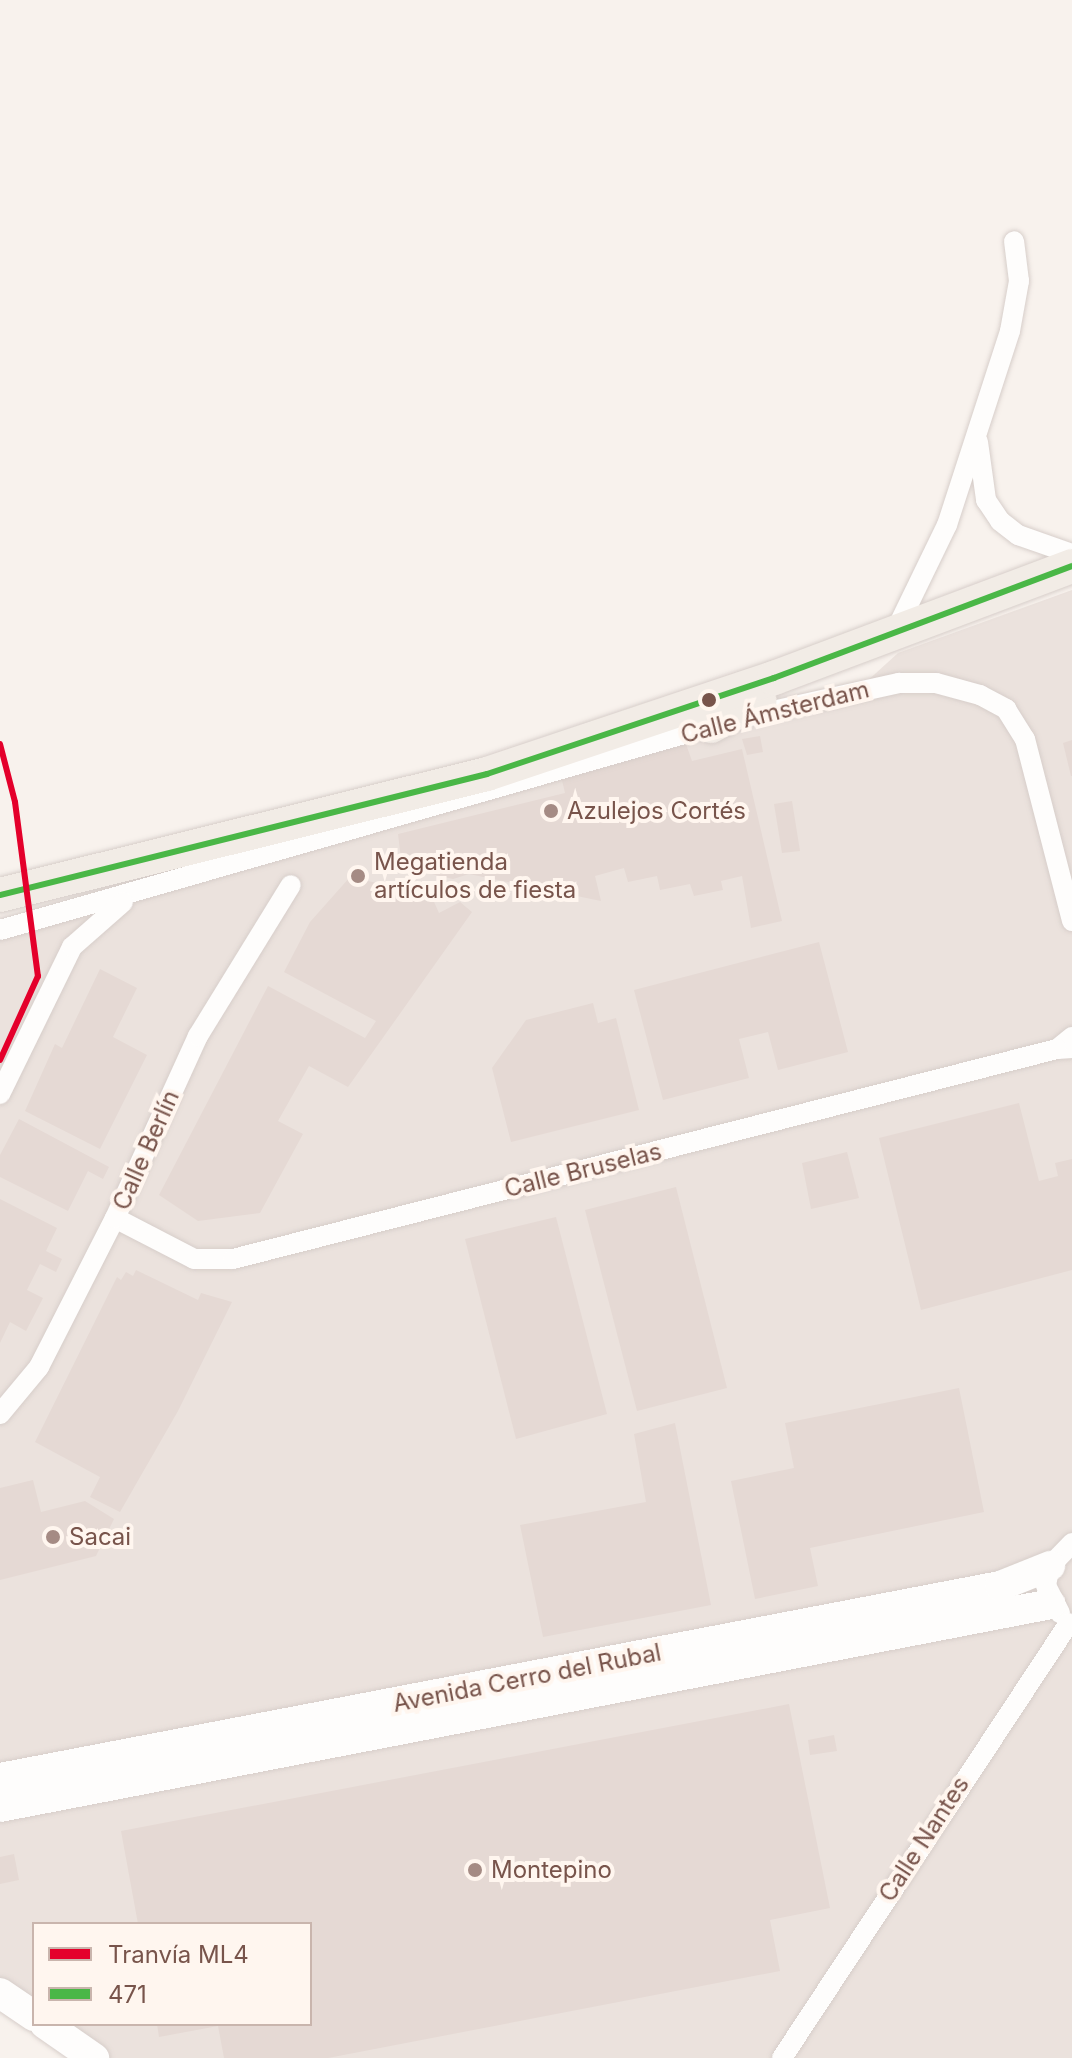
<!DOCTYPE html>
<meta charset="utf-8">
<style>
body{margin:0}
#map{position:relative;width:1072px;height:2058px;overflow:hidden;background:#f8f2ed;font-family:Inter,sans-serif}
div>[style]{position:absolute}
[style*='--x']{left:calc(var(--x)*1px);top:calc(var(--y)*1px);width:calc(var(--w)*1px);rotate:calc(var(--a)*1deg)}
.industrial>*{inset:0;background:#ebe2dd}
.building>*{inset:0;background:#e5d9d4}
.roads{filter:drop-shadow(0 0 2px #d7ceca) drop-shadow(0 0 2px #d7ceca)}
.street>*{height:20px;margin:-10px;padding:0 10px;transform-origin:10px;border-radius:10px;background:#fefdfc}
.secondary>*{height:30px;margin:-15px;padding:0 15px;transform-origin:15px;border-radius:15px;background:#fefdfc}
.primary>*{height:34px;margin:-17px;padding:0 17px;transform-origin:17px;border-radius:17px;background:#f2ece6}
.bus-1>*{height:6px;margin:-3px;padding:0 3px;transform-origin:3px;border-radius:3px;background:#4ab747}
.tram-1>*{height:6px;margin:-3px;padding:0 3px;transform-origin:3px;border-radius:3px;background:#e4002b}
.dots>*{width:22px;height:22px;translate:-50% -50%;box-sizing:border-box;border:4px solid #fff6ef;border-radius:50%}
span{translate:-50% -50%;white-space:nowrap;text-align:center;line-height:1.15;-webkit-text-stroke:8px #fff6ef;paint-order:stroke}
.street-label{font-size:24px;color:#78544b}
.poi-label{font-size:24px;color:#78544b}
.left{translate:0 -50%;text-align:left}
.legend{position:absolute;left:32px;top:1922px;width:280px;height:104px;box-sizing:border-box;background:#fff6ef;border:2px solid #c9b5ad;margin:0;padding:10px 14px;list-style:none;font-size:24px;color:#78544b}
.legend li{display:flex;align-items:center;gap:16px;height:40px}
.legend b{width:40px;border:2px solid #c9b5ad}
</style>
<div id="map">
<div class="industrial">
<div style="clip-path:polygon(1072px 590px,1072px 2058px,83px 2058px,35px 2024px,310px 2024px,310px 1924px,34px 1924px,34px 2023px,0 1999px,0 928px,843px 703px,898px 653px)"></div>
</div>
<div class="building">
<div style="clip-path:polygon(760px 736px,763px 752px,747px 755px,742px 739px)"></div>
<div style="clip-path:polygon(1072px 740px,1072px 776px,1071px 776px,1063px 743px)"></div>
<div style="clip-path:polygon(686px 744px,692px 761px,742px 749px,782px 921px,751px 928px,742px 876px,721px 881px,723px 890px,694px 896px,690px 884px,660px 890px,657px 876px,628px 882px,624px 868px,595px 876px,601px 901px,469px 874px,453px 879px,402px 867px,398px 834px,565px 793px,562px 780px,570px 775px)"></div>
<div style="clip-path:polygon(792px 801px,800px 851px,782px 853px,774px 804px)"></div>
<div style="clip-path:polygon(350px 877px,431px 895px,439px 913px,460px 902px,472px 912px,348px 1087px,309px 1066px,278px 1121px,303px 1134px,260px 1213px,198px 1221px,159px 1195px,268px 986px,365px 1038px,376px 1021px,284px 972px,310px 922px)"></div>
<div style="clip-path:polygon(819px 942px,848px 1052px,778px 1070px,768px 1032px,739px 1039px,749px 1078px,663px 1100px,634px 990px)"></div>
<div style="clip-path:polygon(100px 969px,137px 988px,113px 1037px,147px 1055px,100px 1149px,25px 1111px,55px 1044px,62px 1048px)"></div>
<div style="clip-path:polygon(593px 1003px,598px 1023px,616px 1018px,639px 1110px,511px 1142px,492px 1068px,526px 1020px)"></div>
<div style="clip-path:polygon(1019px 1103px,1039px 1181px,1058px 1176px,1055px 1163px,1072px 1159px,1072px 1270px,921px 1310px,879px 1138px)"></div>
<div style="clip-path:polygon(19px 1119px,109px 1167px,103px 1179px,88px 1171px,68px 1211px,0 1177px,0 1155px)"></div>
<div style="clip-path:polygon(847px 1152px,859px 1198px,811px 1209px,802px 1163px)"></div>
<div style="clip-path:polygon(676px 1187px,727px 1388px,637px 1411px,585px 1210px)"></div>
<div style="clip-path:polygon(0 1199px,57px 1228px,46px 1251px,62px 1259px,56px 1272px,40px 1264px,27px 1290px,43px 1298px,26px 1331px,10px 1322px,0 1343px)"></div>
<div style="clip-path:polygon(556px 1217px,607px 1414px,516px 1439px,465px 1239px)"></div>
<div style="clip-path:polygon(136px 1270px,198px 1300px,201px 1293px,232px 1302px,178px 1411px,120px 1512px,90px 1497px,100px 1477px,35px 1442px,117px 1277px,121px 1280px,126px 1272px,133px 1276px)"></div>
<div style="clip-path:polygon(959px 1388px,984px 1512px,810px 1548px,818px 1586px,755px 1599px,731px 1481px,794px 1468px,785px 1423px)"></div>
<div style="clip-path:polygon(675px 1423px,711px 1605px,543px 1637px,520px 1525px,646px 1502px,634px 1434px)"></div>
<div style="clip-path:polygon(33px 1480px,41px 1512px,85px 1501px,114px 1519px,96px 1556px,0 1580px,0 1488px)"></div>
<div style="clip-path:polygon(789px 1704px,830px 1908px,770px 1920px,780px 1971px,328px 2058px,224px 2058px,218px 2026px,159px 2037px,157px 2024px,310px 2024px,310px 1924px,138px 1924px,121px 1831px)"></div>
<div style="clip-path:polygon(834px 1735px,837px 1751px,810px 1755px,808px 1740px)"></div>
<div style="clip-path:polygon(14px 1854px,19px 1880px,0 1884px,0 1857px)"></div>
</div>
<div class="roads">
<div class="street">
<div style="--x:978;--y:442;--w:59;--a:82.1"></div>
<div style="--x:986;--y:500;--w:25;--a:56"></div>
<div style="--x:1000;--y:521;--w:23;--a:38"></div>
<div style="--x:1018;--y:535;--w:57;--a:19.4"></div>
<div style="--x:895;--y:632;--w:119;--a:-64.1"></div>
<div style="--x:947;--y:525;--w:204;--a:-72"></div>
<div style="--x:1010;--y:331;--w:51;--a:-79.8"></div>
<div style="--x:1019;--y:281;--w:40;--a:-97.1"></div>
<div style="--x:750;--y:716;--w:153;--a:-12.5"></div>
<div style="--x:899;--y:683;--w:37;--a:0"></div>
<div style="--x:936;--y:683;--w:46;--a:15.3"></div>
<div style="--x:980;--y:695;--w:30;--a:28"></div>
<div style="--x:1006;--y:709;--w:36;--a:58"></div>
<div style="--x:1025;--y:739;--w:188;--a:75.5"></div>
<div style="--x:0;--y:930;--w:748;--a:-15.99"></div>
<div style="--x:1072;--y:1037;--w:19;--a:141"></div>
<div style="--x:1057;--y:1049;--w:15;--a:-4"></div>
<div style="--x:0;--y:1094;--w:164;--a:-63.9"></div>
<div style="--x:72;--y:947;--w:68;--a:-41.4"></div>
<div style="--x:115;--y:1218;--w:89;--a:27.4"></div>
<div style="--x:194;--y:1259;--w:39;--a:0"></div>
<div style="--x:233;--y:1259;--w:850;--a:-14.3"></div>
<div style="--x:0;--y:1414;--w:61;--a:-50.3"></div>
<div style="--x:39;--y:1367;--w:167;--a:-63"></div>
<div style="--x:115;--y:1218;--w:200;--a:-65.5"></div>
<div style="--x:198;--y:1036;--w:177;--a:-58.4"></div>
<div style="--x:1060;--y:1613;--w:31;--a:-117"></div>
<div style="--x:1046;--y:1585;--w:19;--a:-78"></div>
<div style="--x:1050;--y:1566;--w:32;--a:-46"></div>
<div style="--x:782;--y:2058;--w:521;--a:-56.58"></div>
</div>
<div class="secondary">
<div style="--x:0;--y:1778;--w:1018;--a:-10.87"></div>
<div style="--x:1000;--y:1586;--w:54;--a:-21.8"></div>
<div style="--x:0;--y:1807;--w:1070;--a:-10.93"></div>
<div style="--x:0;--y:1993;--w:41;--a:34.1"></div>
<div style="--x:45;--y:2024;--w:60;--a:34.8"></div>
</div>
<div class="primary">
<div style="--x:711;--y:726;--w:55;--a:-28"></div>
<div style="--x:0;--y:895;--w:502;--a:-13.95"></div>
<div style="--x:487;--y:774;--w:303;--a:-18.5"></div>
<div style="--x:774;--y:678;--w:318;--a:-20.6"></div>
</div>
</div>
<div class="bus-1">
<div style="--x:0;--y:895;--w:502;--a:-13.95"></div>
<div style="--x:487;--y:774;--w:303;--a:-18.5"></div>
<div style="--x:774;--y:678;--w:318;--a:-20.6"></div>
</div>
<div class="tram-1">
<div style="--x:0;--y:744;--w:60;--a:75.5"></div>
<div style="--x:15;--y:802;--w:176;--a:82.5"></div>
<div style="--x:38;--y:976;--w:92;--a:114.3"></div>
</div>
<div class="dots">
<div style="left:709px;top:700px;background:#78544b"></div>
<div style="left:551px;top:811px;background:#a58b84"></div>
<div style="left:358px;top:876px;background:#a58b84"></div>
<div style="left:53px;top:1537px;background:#a58b84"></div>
<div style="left:475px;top:1870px;background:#a58b84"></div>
</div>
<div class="street-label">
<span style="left:775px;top:712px;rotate:-14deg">Calle Ámsterdam</span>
<span style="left:146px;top:1150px;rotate:-66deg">Calle Berlín</span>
<span style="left:583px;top:1170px;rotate:-14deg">Calle Bruselas</span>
<span style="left:527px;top:1678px;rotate:-11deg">Avenida Cerro del Rubal</span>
<span style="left:924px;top:1839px;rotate:-57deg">Calle Nantes</span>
</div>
<div class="poi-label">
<span class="left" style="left:567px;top:811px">Azulejos Cortés</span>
<span class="left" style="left:374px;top:876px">Megatienda<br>artículos de fiesta</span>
<span class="left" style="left:69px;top:1537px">Sacai</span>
<span class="left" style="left:491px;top:1870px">Montepino</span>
</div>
<ul class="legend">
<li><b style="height:10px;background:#e4002b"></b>Tranvía ML4</li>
<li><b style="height:10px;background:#4ab747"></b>471</li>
</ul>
</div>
